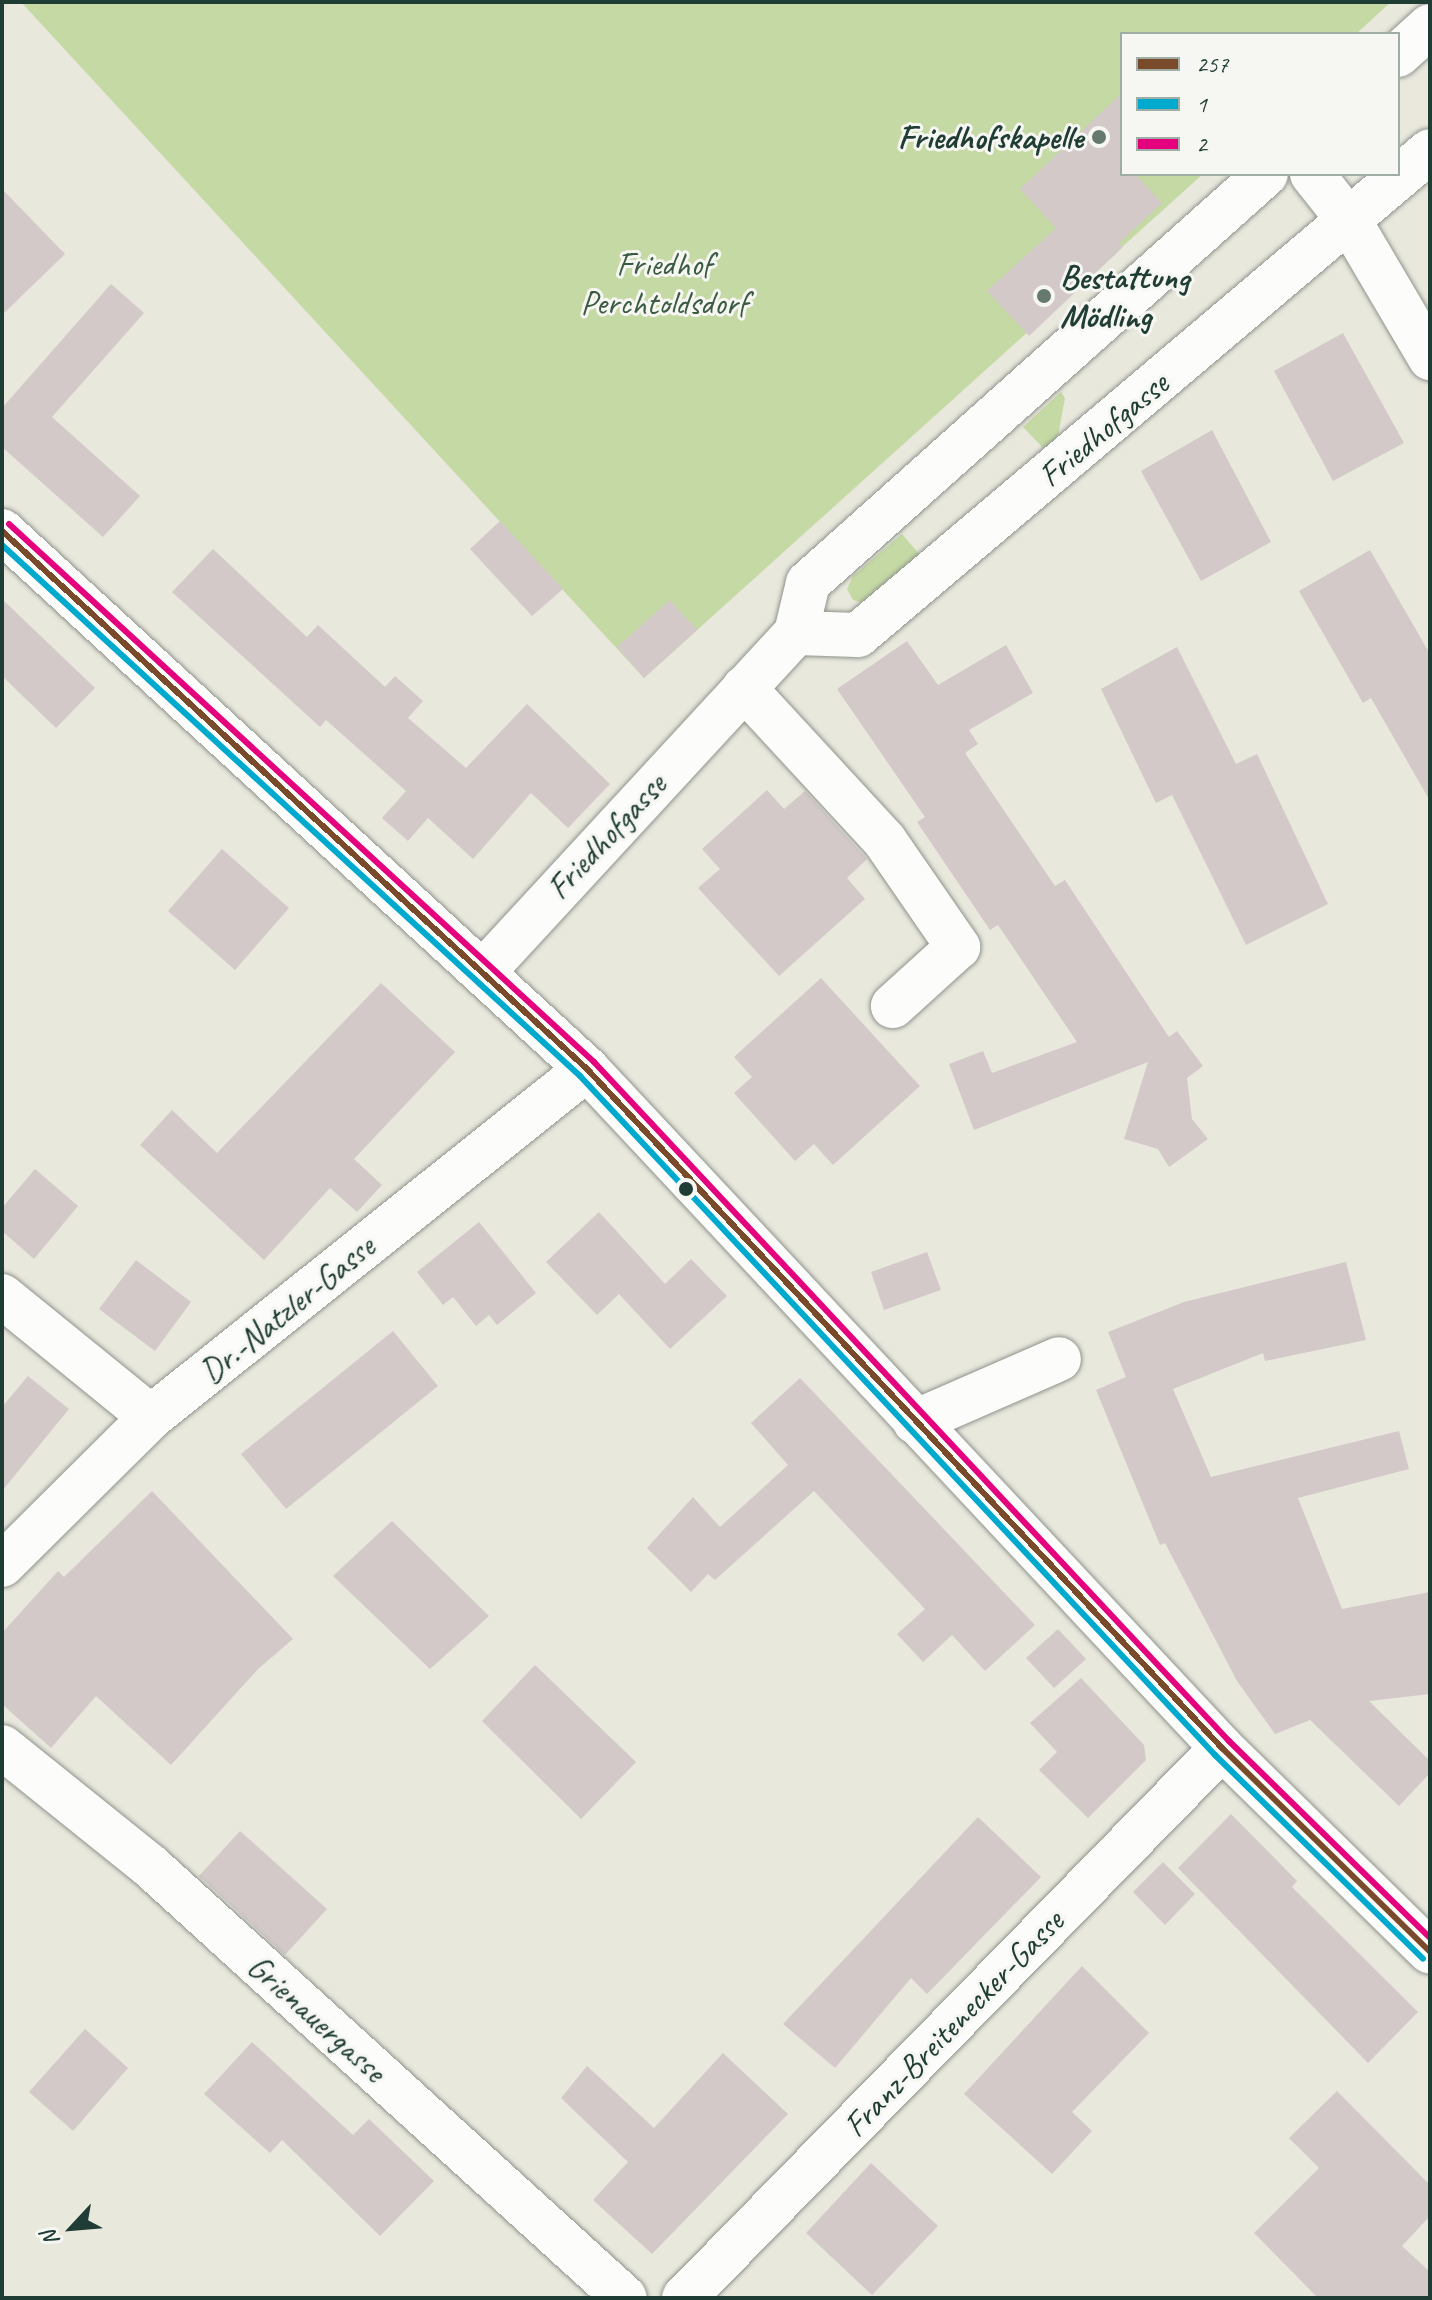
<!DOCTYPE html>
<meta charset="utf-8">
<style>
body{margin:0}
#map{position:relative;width:1432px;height:2300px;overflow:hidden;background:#e9e8dd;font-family:Caveat,sans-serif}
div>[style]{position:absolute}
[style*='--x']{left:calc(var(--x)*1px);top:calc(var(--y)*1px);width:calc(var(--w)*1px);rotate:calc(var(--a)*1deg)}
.green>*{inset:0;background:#c5d9a4}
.building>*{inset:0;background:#d3c9c9}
.roads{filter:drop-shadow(0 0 2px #8f948d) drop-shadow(0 0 2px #8f948d)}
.minor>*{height:44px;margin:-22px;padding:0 22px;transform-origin:22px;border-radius:22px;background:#fcfcfa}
.bus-1>*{height:6px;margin:-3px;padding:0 3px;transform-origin:3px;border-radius:3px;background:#7a4b2a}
.bus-2>*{height:6px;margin:-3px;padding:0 3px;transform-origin:3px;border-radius:3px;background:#00a9ce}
.bus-3>*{height:6px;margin:-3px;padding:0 3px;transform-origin:3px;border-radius:3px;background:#e5007d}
.dots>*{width:22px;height:22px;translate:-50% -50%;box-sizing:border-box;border:4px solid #f6f6f2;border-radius:50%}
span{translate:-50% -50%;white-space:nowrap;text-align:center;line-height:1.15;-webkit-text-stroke:6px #f6f6f2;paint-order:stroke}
.poi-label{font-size:34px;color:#1f3d34;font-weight:700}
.right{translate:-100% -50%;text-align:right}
.left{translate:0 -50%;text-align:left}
.park-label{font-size:34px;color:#3a5a41}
.street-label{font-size:34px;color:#1f3d34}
.frame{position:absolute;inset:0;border:4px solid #1f3d34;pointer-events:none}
.legend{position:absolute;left:1120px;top:32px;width:280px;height:144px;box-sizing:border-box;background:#f6f6f2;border:2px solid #a0aca6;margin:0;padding:10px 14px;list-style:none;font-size:24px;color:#1f3d34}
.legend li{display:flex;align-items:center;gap:16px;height:40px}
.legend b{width:40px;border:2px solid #a0aca6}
.north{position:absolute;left:32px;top:2188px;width:80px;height:80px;-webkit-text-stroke:6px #f6f6f2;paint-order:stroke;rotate:244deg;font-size:22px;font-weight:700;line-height:32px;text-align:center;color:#1f3d34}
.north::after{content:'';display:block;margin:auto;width:28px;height:36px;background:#1f3d34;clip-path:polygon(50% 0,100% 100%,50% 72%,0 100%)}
</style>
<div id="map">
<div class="green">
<div style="clip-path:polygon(21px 2px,1391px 2px,1356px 34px,1122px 34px,1122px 174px,1203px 174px,644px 678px)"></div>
<div style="clip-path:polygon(1061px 392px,1065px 398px,1055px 452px,1048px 453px,1023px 427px)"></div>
<div style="clip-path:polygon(902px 534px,927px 563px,867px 604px,853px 600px,847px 589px,853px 576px)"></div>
</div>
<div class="building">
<div style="clip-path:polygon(1122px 93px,1122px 174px,1135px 174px,1162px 203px,1119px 243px,1123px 247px,1029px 336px,987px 291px,1056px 228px,1020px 189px)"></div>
<div style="clip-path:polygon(2px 189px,65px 254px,2px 315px)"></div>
<div style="clip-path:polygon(111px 284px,144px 313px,52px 417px,140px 496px,103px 537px,2px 447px,2px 408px)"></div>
<div style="clip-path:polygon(1343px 333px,1404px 443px,1333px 481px,1274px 371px)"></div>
<div style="clip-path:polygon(1212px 430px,1271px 542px,1201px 581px,1141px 471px)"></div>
<div style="clip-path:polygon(500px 521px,563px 589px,532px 616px,470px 549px)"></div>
<div style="clip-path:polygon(213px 549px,307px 637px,318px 625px,385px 687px,395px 676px,423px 701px,408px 718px,466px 768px,527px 704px,610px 784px,568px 828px,531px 793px,473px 859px,428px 818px,408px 841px,382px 818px,406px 791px,326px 720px,320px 727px,172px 592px)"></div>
<div style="clip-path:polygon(1370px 550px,1430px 654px,1430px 801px,1371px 698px,1363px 703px,1299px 591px)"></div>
<div style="clip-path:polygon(2px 599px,95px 688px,56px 728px,2px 676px)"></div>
<div style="clip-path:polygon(670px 600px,697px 630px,644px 678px,617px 647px)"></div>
<div style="clip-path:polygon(907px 641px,938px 685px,1006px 645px,1033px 693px,969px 730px,978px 744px,965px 753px,1055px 886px,1065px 880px,1169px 1037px,1177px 1031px,1203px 1066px,1187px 1078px,1192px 1119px,1208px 1139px,1169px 1167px,1158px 1149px,1124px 1139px,1148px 1062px,974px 1130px,949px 1064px,983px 1051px,992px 1073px,1077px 1042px,998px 925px,990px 930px,917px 822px,925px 817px,837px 689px)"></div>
<div style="clip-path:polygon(1177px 647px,1236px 764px,1257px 754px,1328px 904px,1246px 945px,1172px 795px,1156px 803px,1101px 689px)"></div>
<div style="clip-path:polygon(767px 790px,784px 809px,805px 791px,867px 859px,847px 878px,865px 899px,779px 976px,698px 888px,720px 869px,702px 849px)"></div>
<div style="clip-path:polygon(222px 849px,289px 908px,235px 970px,168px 911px)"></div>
<div style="clip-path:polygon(821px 978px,920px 1086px,833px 1165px,814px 1144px,795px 1161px,734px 1093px,752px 1077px,734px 1057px)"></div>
<div style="clip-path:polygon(381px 983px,455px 1052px,354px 1159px,382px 1185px,357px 1212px,330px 1188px,264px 1260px,140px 1145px,172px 1110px,217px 1153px)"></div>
<div style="clip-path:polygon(35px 1169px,78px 1206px,34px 1259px,2px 1231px,2px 1208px)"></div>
<div style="clip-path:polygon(599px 1212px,665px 1284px,691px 1259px,727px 1296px,670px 1349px,619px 1294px,597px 1315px,546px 1262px)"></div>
<div style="clip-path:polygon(479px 1222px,536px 1293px,497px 1325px,489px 1315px,476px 1326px,453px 1297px,443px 1305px,417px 1272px)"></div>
<div style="clip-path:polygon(927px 1252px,941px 1290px,884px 1310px,871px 1272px)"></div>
<div style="clip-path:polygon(136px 1260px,191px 1302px,155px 1351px,99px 1309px)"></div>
<div style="clip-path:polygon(1346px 1262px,1366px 1340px,1265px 1361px,1263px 1353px,1173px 1389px,1211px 1477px,1399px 1431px,1409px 1469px,1298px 1498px,1342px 1609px,1430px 1592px,1430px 1694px,1369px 1701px,1430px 1761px,1430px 1773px,1399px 1806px,1310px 1720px,1275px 1734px,1237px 1681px,1165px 1543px,1160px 1545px,1096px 1390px,1126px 1377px,1108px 1332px,1184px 1302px)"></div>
<div style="clip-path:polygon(393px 1331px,438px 1386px,286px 1509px,241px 1454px)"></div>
<div style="clip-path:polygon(28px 1376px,69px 1409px,2px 1491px,2px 1407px)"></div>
<div style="clip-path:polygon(800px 1378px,1035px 1625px,985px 1671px,952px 1635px,923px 1662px,897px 1634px,925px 1609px,814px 1491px,715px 1580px,708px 1574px,691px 1592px,647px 1548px,693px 1497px,720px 1527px,788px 1465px,751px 1423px)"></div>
<div style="clip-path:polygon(152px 1491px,293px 1639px,258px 1669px,171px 1765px,96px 1696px,51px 1748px,2px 1704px,2px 1633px,58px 1571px,64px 1577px)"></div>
<div style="clip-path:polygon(392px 1521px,489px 1616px,430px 1669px,333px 1576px)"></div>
<div style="clip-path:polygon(1058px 1629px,1086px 1659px,1054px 1688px,1026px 1658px)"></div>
<div style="clip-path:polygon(535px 1665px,636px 1762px,581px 1819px,482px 1721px)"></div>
<div style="clip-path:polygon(1081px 1678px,1144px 1745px,1146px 1760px,1088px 1818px,1039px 1770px,1057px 1752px,1030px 1723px)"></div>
<div style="clip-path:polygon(1231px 1814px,1297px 1881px,1292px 1887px,1418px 2012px,1368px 2063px,1178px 1868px)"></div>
<div style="clip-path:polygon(978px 1817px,1041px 1877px,927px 1994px,911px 1978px,835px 2068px,783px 2024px)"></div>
<div style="clip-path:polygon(240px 1831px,327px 1909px,285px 1955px,199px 1876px)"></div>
<div style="clip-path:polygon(1163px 1862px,1195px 1894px,1165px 1925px,1133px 1892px)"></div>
<div style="clip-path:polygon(1082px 1966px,1149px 2033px,1072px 2112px,1092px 2131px,1052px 2174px,964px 2094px)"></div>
<div style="clip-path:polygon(85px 2029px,128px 2068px,73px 2131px,29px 2092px)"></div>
<div style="clip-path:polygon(252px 2042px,353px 2135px,369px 2119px,434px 2181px,380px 2236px,282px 2140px,270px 2153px,204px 2094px)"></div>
<div style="clip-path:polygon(723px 2053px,788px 2114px,652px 2254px,593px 2200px,628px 2162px,561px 2098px,587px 2066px,654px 2128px)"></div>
<div style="clip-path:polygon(1337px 2091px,1430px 2185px,1430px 2216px,1402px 2246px,1430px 2272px,1430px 2298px,1318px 2298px,1254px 2233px,1319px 2168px,1289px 2138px)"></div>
<div style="clip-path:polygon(871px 2163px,938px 2226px,872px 2295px,806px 2233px)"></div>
</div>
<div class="roads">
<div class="minor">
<div style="--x:1398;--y:55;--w:43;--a:-42.2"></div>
<div style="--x:1312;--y:174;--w:61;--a:51.6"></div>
<div style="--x:1350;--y:222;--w:158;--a:59.5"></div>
<div style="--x:2;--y:531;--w:795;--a:42.6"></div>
<div style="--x:587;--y:1069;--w:930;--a:46.92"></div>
<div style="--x:1222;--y:1748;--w:291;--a:44.4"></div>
<div style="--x:796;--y:633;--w:62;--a:1.8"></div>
<div style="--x:858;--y:635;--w:749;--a:-40.24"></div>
<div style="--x:744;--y:688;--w:208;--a:47.3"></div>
<div style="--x:885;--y:841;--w:129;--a:55.4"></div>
<div style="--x:958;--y:947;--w:88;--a:137.8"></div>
<div style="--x:484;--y:971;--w:460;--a:-47.3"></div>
<div style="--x:796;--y:633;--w:51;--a:-76.5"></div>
<div style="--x:808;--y:583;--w:614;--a:-41.77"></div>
<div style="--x:2;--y:1296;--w:192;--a:39.1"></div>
<div style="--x:915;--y:1422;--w:157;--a:-23.6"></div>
<div style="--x:2;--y:1565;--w:210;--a:-44.8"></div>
<div style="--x:151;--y:1417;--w:558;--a:-38.6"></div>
<div style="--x:2;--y:1747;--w:189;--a:38.8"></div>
<div style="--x:149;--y:1865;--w:643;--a:42.29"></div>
<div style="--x:684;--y:2298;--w:769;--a:-45.63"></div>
</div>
</div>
<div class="bus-1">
<div style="--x:2;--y:531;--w:795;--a:42.6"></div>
<div style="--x:587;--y:1069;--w:930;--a:46.92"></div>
<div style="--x:1222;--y:1748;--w:291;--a:44.4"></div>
</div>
<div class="bus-2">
<div style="--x:2;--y:545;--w:785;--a:42.57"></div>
<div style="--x:580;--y:1076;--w:930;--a:46.92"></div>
<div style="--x:1215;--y:1755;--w:291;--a:44.4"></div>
</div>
<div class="bus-3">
<div style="--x:9;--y:524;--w:795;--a:42.6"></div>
<div style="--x:594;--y:1062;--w:930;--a:46.92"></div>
<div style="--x:1229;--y:1741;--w:281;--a:44.4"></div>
</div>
<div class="dots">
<div style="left:1099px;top:137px;background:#66796f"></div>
<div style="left:1044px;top:296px;background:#66796f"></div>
<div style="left:686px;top:1189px;background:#1f3d34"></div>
</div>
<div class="poi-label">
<span class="right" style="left:1083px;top:137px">Friedhofskapelle</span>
<span class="left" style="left:1060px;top:296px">Bestattung<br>Mödling</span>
</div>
<div class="park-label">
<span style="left:664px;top:283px">Friedhof<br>Perchtoldsdorf</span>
</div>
<div class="street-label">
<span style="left:1103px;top:429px;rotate:-40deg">Friedhofgasse</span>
<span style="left:606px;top:836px;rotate:-47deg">Friedhofgasse</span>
<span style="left:287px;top:1309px;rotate:-39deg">Dr.-Natzler-Gasse</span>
<span style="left:317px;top:2018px;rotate:42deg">Grienauergasse</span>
<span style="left:953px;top:2023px;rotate:-46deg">Franz-Breitenecker-Gasse</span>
</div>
<div class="frame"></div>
<ul class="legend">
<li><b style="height:10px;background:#7a4b2a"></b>257</li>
<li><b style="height:10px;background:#00a9ce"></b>1</li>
<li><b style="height:10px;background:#e5007d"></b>2</li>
</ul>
<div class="north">N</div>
</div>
